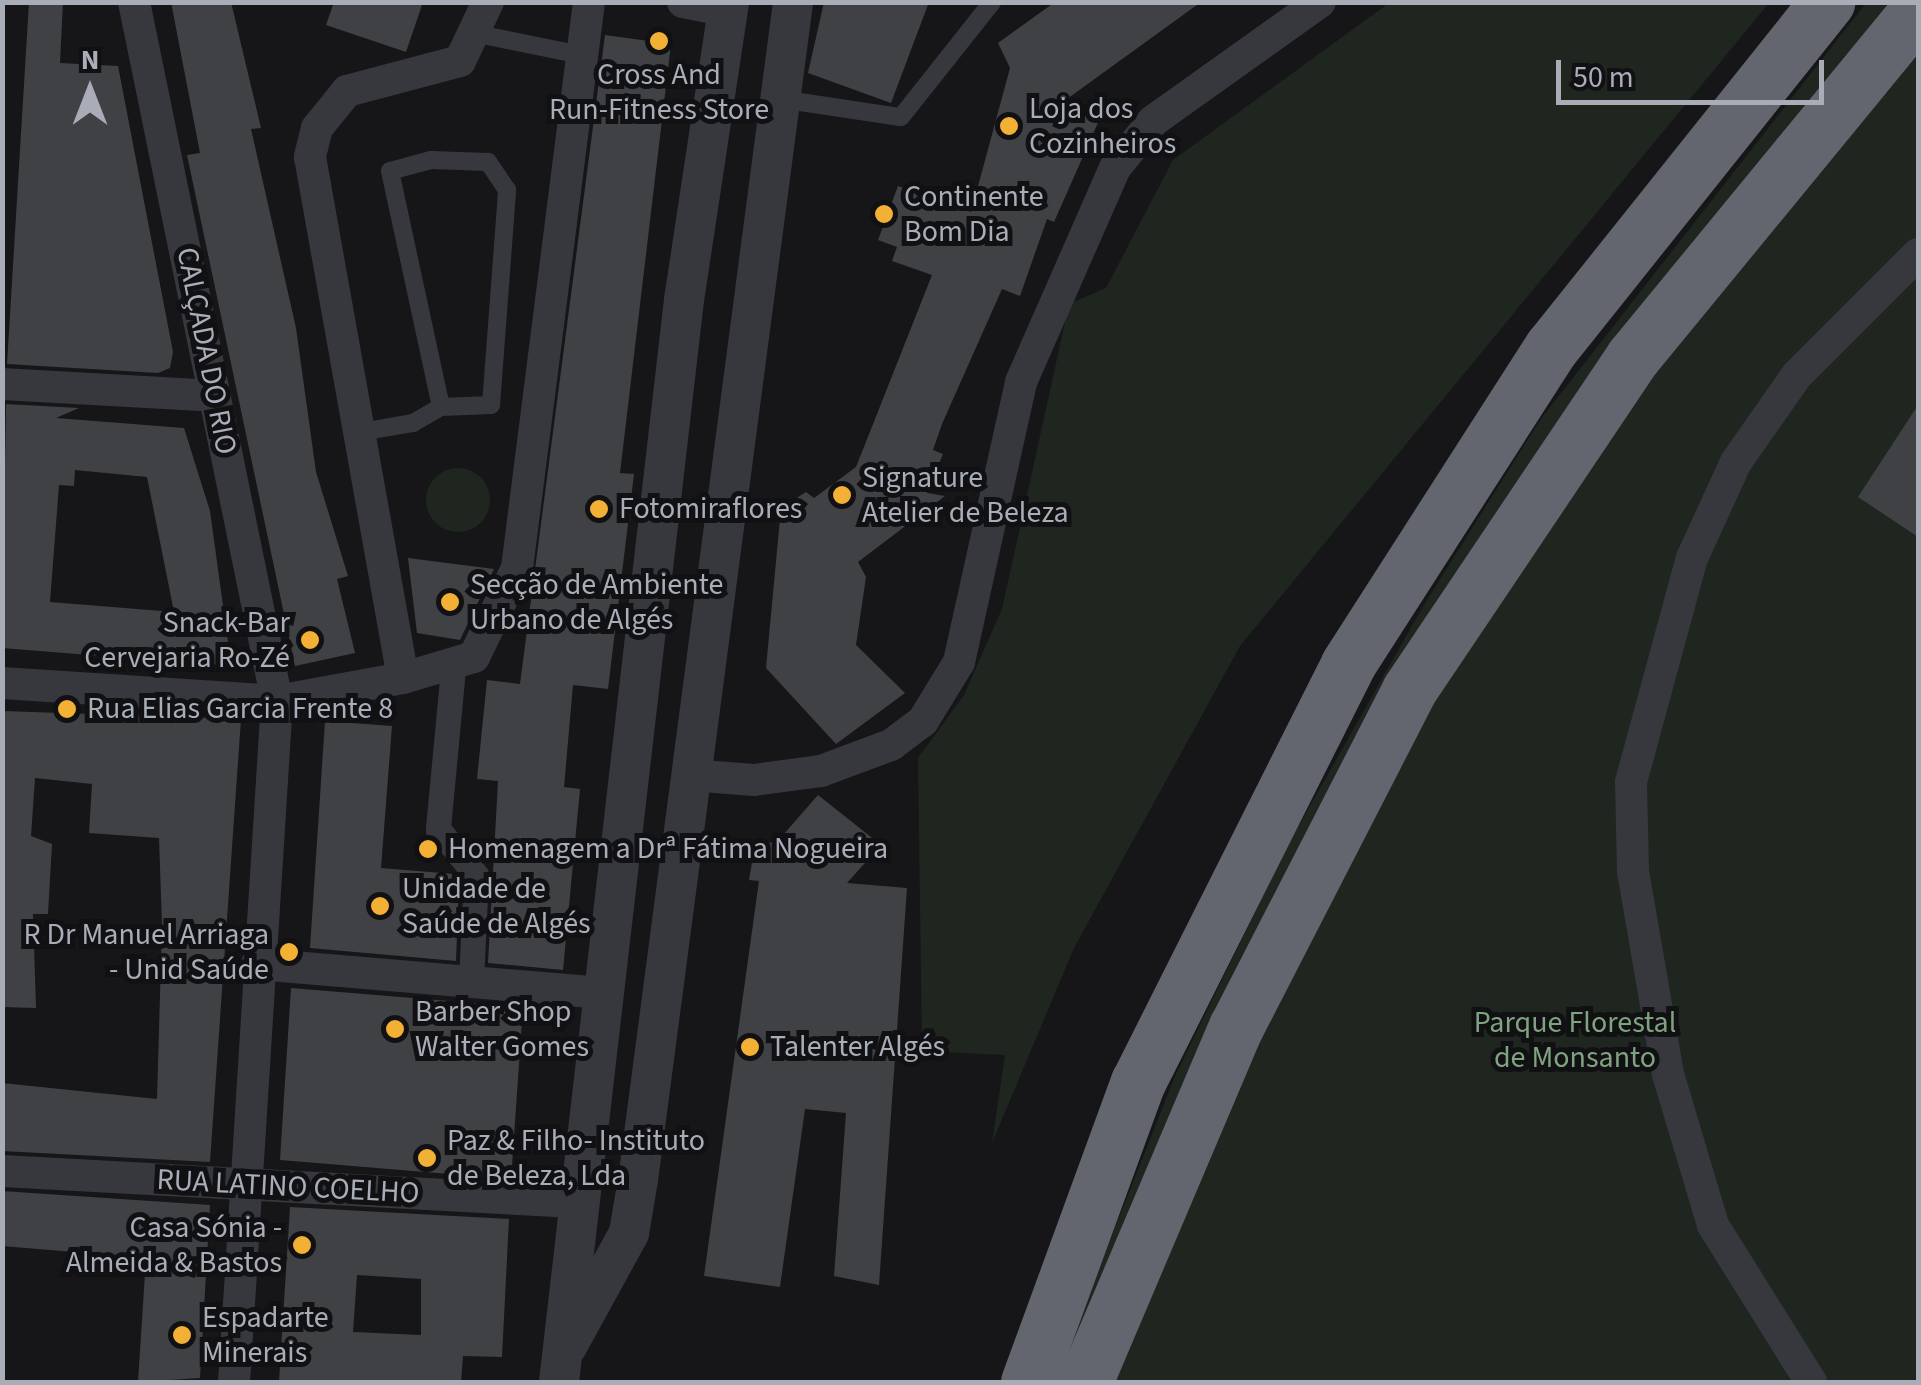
<!DOCTYPE html>
<meta charset="utf-8">
<style>
body{margin:0}
#map{position:relative;width:1921px;height:1385px;overflow:hidden;background:#161618;font-family:"Source Sans 3",sans-serif}
div>[style]{position:absolute}
[style*='--x']{left:calc(var(--x)*1px);top:calc(var(--y)*1px);width:calc(var(--w)*1px);rotate:calc(var(--a)*1deg)}
.green>*{inset:0;background:#1e261f}
.round{border-radius:50%}
.building>*{inset:0;background:#404145}
.service>*{height:18px;margin:-9px;padding:0 9px;transform-origin:9px;border-radius:9px;background:#37383d}
.pedestrian>*{height:25px;margin:-12.5px;padding:0 12.5px;transform-origin:12.5px;border-radius:12.5px;background:#37383d}
.minor>*{height:32px;margin:-16px;padding:0 16px;transform-origin:16px;border-radius:16px;background:#37383d}
.tertiary>*{height:40px;margin:-20px;padding:0 20px;transform-origin:20px;border-radius:20px;background:#37383d}
.motorway>*{height:55px;margin:-27.5px;padding:0 27.5px;transform-origin:27.5px;border-radius:27.5px;background:#63666e}
.dots>*{width:28px;height:28px;translate:-50% -50%;box-sizing:border-box;border:5px solid #111113;border-radius:50%}
span{translate:-50% -50%;white-space:nowrap;text-align:center;line-height:1.15;-webkit-text-stroke:10px #111113;paint-order:stroke}
.poi-label{font-size:30px;color:#a8adb8}
.left{translate:0 -50%;text-align:left}
.right{translate:-100% -50%;text-align:right}
.street-label{font-size:30px;color:#a8adb8}
.park-label{font-size:30px;color:#7fa381}
.frame{position:absolute;inset:0;border:5px solid #a8adb8;pointer-events:none}
.north{position:absolute;left:40px;top:40px;width:100px;height:100px;-webkit-text-stroke:8px #111113;paint-order:stroke;rotate:0deg;font-size:28px;font-weight:700;line-height:40px;text-align:center;color:#a8adb8}
.north::after{content:'';display:block;margin:auto;width:35px;height:45px;background:#a8adb8;clip-path:polygon(50% 0,100% 100%,50% 72%,0 100%)}
.scale{position:absolute;left:1556px;top:60px;width:268px;height:45px;box-sizing:border-box;border:5px solid #a8adb8;border-top:0;padding-left:12px;font-size:30px;line-height:35px;white-space:nowrap;color:#a8adb8;-webkit-text-stroke:8px #111113;paint-order:stroke}
</style>
<div id="map">
<div class="green">
<div style="clip-path:polygon(1389px 3px,1769px 3px,1240px 646px,1074px 948px,992px 1143px,1005px 1055px,922px 1051px,918px 758px,964px 695px,1002px 609px,1069px 304px,1106px 288px,1173px 160px)"></div>
<div style="clip-path:polygon(1866px 3px,1918px 3px,1918px 1382px,1054px 1382px,1175px 1076px,1289px 843px,1422px 608px,1540px 420px)"></div>
<div class="round" style="left:426px;top:468px;width:64px;height:64px"></div>
</div>
<div class="building">
<div style="clip-path:polygon(29px 2px,63px 2px,60px 63px,118px 66px,173px 352px,170px 368px,158px 373px,7px 364px)"></div>
<div style="clip-path:polygon(171px 2px,231px 2px,261px 128px,251px 129px,296px 328px,316px 472px,348px 576px,337px 579px,355px 653px,295px 666px,187px 155px,200px 153px)"></div>
<div style="clip-path:polygon(334px 2px,423px 2px,406px 52px,326px 25px)"></div>
<div style="clip-path:polygon(824px 2px,929px 2px,891px 103px,808px 73px)"></div>
<div style="clip-path:polygon(1055px 2px,1201px 2px,1060px 104px,1100px 118px,1054px 222px,1047px 219px,1020px 296px,1002px 289px,942px 424px,933px 450px,943px 454px,927px 493px,945px 496px,858px 562px,866px 577px,856px 645px,905px 693px,836px 744px,766px 668px,781px 508px,806px 492px,814px 498px,856px 467px,932px 275px,892px 261px,897px 247px,878px 240px,898px 186px,971px 212px,1010px 68px,998px 43px)"></div>
<div style="clip-path:polygon(605px 35px,671px 44px,620px 473px,634px 474px,608px 689px,573px 685px,564px 787px,580px 789px,563px 970px,488px 963px,498px 781px,477px 779px,487px 680px,520px 684px)"></div>
<div style="clip-path:polygon(evenodd,6px 404px,79px 408px,56px 418px,184px 428px,210px 511px,229px 649px,215px 665px,2px 648px,6px 404px,75px 470px,147px 477px,174px 612px,50px 602px,59px 485px,74px 486px,75px 470px)"></div>
<div style="clip-path:polygon(1918px 405px,1918px 537px,1858px 497px)"></div>
<div style="clip-path:polygon(408px 558px,494px 569px,460px 640px,417px 633px)"></div>
<div style="clip-path:polygon(2px 711px,241px 719px,210px 1162px,2px 1151px,2px 1083px,157px 1099px,162px 925px,159px 838px,89px 833px,92px 784px,35px 778px,31px 836px,52px 844px,48px 914px,33px 914px,36px 1008px,2px 1007px)"></div>
<div style="clip-path:polygon(325px 721px,392px 726px,381px 868px,454px 874px,459px 880px,456px 961px,310px 948px)"></div>
<div style="clip-path:polygon(818px 795px,881px 845px,847px 883px,907px 888px,879px 1285px,834px 1276px,846px 1113px,805px 1109px,780px 1287px,704px 1276px,759px 881px,749px 880px,755px 844px,777px 842px)"></div>
<div style="clip-path:polygon(291px 988px,523px 1007px,511px 1179px,280px 1160px)"></div>
<div style="clip-path:polygon(2px 1191px,210px 1205px,200px 1378px,138px 1382px,146px 1258px,2px 1246px)"></div>
<div style="clip-path:polygon(evenodd,290px 1207px,509px 1219px,502px 1357px,463px 1356px,461px 1382px,279px 1382px,290px 1207px,357px 1275px,421px 1279px,421px 1335px,353px 1332px,357px 1275px)"></div>
</div>
<div class="service">
<div style="--x:478;--y:34;--w:110;--a:11.5"></div>
<div style="--x:780;--y:99;--w:122;--a:8.5"></div>
<div style="--x:901;--y:117;--w:147;--a:-51.6"></div>
<div style="--x:361;--y:432;--w:53;--a:-9.8"></div>
<div style="--x:413;--y:423;--w:32;--a:-30"></div>
<div style="--x:441;--y:407;--w:50;--a:-2.3"></div>
<div style="--x:491;--y:405;--w:216;--a:-85.7"></div>
<div style="--x:507;--y:190;--w:34;--a:-124"></div>
<div style="--x:488;--y:162;--w:57;--a:-178"></div>
<div style="--x:431;--y:160;--w:42;--a:165"></div>
<div style="--x:390;--y:171;--w:241;--a:77.8"></div>
</div>
<div class="pedestrian">
<div style="--x:453;--y:669;--w:161;--a:95.4"></div>
<div style="--x:438;--y:829;--w:60;--a:50.4"></div>
<div style="--x:476;--y:875;--w:107;--a:92.7"></div>
</div>
<div class="minor">
<div style="--x:134;--y:2;--w:713;--a:78.44"></div>
<div style="--x:277;--y:701;--w:682;--a:93.61"></div>
<div style="--x:488;--y:2;--w:65;--a:115.4"></div>
<div style="--x:460;--y:61;--w:117;--a:165.1"></div>
<div style="--x:347;--y:91;--w:48;--a:129"></div>
<div style="--x:317;--y:128;--w:30;--a:104"></div>
<div style="--x:310;--y:157;--w:529;--a:79.88"></div>
<div style="--x:403;--y:678;--w:74;--a:-16.5"></div>
<div style="--x:474;--y:657;--w:99;--a:-64.2"></div>
<div style="--x:517;--y:568;--w:571;--a:-82.75"></div>
<div style="--x:683;--y:2;--w:46;--a:11.3"></div>
<div style="--x:2;--y:384;--w:213;--a:3.2"></div>
<div style="--x:2;--y:683;--w:276;--a:3.7"></div>
<div style="--x:277;--y:701;--w:128;--a:-10.3"></div>
<div style="--x:690;--y:775;--w:64;--a:4.5"></div>
<div style="--x:754;--y:780;--w:68;--a:-7.7"></div>
<div style="--x:821;--y:771;--w:75;--a:-20.4"></div>
<div style="--x:891;--y:745;--w:40;--a:-37"></div>
<div style="--x:923;--y:721;--w:69;--a:-58.6"></div>
<div style="--x:959;--y:662;--w:287;--a:-77.5"></div>
<div style="--x:1021;--y:382;--w:234;--a:-66.3"></div>
<div style="--x:1115;--y:168;--w:60;--a:-51"></div>
<div style="--x:1153;--y:121;--w:205;--a:-35.5"></div>
<div style="--x:257;--y:964;--w:344;--a:4.8"></div>
<div style="--x:2;--y:1171;--w:573;--a:3.1"></div>
<div style="--x:1811;--y:1382;--w:185;--a:-122"></div>
<div style="--x:1713;--y:1225;--w:158;--a:-106.6"></div>
<div style="--x:1668;--y:1074;--w:206;--a:-99.8"></div>
<div style="--x:1633;--y:871;--w:89;--a:-91.3"></div>
<div style="--x:1631;--y:782;--w:232;--a:-74.8"></div>
<div style="--x:1692;--y:558;--w:106;--a:-65.4"></div>
<div style="--x:1736;--y:462;--w:106;--a:-55"></div>
<div style="--x:1797;--y:375;--w:171;--a:-45"></div>
</div>
<div class="tertiary">
<div style="--x:567;--y:1346;--w:129;--a:-61.2"></div>
<div style="--x:629;--y:1233;--w:54;--a:-80.4"></div>
<div style="--x:638;--y:1180;--w:1188;--a:-82.5"></div>
<div style="--x:559;--y:1382;--w:1089;--a:-83.41"></div>
<div style="--x:684;--y:300;--w:301;--a:-81.4"></div>
</div>
<div class="motorway">
<div style="--x:1028;--y:1382;--w:320;--a:-69.9"></div>
<div style="--x:1138;--y:1082;--w:468;--a:-63.3"></div>
<div style="--x:1348;--y:664;--w:376;--a:-57.3"></div>
<div style="--x:1551;--y:348;--w:443;--a:-51.4"></div>
<div style="--x:1085;--y:1382;--w:386;--a:-67"></div>
<div style="--x:1236;--y:1027;--w:379;--a:-62.8"></div>
<div style="--x:1409;--y:690;--w:400;--a:-56.1"></div>
<div style="--x:1632;--y:358;--w:450;--a:-50.6"></div>
</div>
<div class="dots">
<div style="left:659px;top:41px;background:#f2b134"></div>
<div style="left:1009px;top:126px;background:#f2b134"></div>
<div style="left:884px;top:214px;background:#f2b134"></div>
<div style="left:842px;top:495px;background:#f2b134"></div>
<div style="left:599px;top:509px;background:#f2b134"></div>
<div style="left:450px;top:602px;background:#f2b134"></div>
<div style="left:310px;top:640px;background:#f2b134"></div>
<div style="left:67px;top:709px;background:#f2b134"></div>
<div style="left:428px;top:849px;background:#f2b134"></div>
<div style="left:380px;top:906px;background:#f2b134"></div>
<div style="left:289px;top:952px;background:#f2b134"></div>
<div style="left:395px;top:1029px;background:#f2b134"></div>
<div style="left:750px;top:1047px;background:#f2b134"></div>
<div style="left:427px;top:1158px;background:#f2b134"></div>
<div style="left:302px;top:1245px;background:#f2b134"></div>
<div style="left:182px;top:1335px;background:#f2b134"></div>
</div>
<div class="poi-label">
<span style="left:659px;top:92px">Cross And<br>Run-Fitness Store</span>
<span class="left" style="left:1029px;top:126px">Loja dos<br>Cozinheiros</span>
<span class="left" style="left:904px;top:214px">Continente<br>Bom Dia</span>
<span class="left" style="left:862px;top:495px">Signature<br>Atelier de Beleza</span>
<span class="left" style="left:619px;top:509px">Fotomiraflores</span>
<span class="left" style="left:470px;top:602px">Secção de Ambiente<br>Urbano de Algés</span>
<span class="right" style="left:290px;top:640px">Snack-Bar<br>Cervejaria Ro-Zé</span>
<span class="left" style="left:87px;top:709px">Rua Elias Garcia Frente 8</span>
<span class="left" style="left:448px;top:849px">Homenagem a Drª Fátima Nogueira</span>
<span class="left" style="left:402px;top:906px">Unidade de<br>Saúde de Algés</span>
<span class="right" style="left:269px;top:952px">R Dr Manuel Arriaga<br>- Unid Saúde</span>
<span class="left" style="left:415px;top:1029px">Barber Shop<br>Walter Gomes</span>
<span class="left" style="left:770px;top:1047px">Talenter Algés</span>
<span class="left" style="left:447px;top:1158px">Paz &amp; Filho- Instituto<br>de Beleza, Lda</span>
<span class="right" style="left:282px;top:1245px">Casa Sónia -<br>Almeida &amp; Bastos</span>
<span class="left" style="left:202px;top:1335px">Espadarte<br>Minerais</span>
</div>
<div class="street-label">
<span style="left:206px;top:351px;rotate:79deg">CALÇADA DO RIO</span>
<span style="left:288px;top:1187px;rotate:3deg">RUA LATINO COELHO</span>
</div>
<div class="park-label">
<span style="left:1575px;top:1040px">Parque Florestal<br>de Monsanto</span>
</div>
<div class="frame"></div>
<div class="north">N</div>
<div class="scale">50 m</div>
</div>
